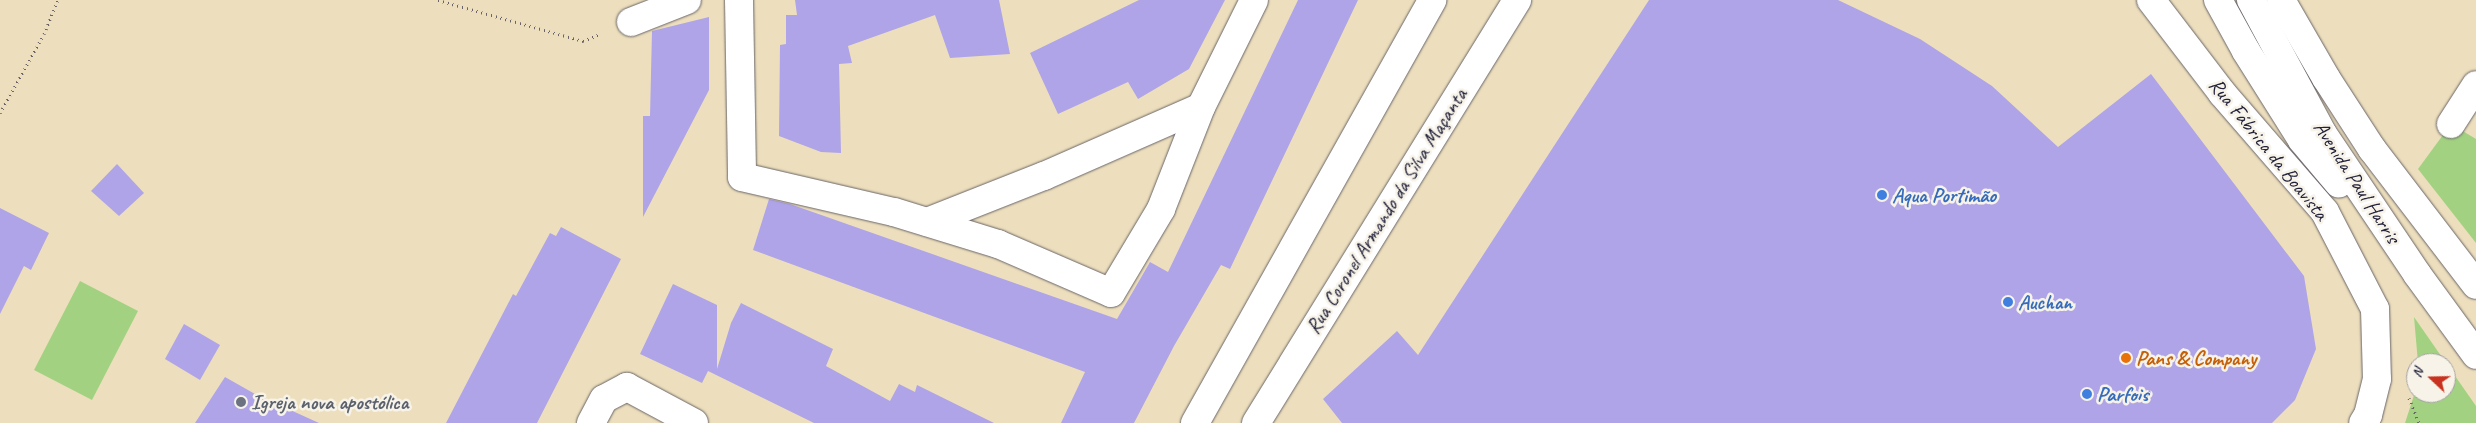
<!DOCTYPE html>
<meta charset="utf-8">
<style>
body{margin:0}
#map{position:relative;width:2476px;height:423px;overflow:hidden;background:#eddfbd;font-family:Caveat,sans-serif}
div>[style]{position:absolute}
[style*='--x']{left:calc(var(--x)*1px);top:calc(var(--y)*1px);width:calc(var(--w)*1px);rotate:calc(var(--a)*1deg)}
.green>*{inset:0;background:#a2d281}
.building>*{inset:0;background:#afa4e7}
.path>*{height:3px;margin-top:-1.5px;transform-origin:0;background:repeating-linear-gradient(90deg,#696468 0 1px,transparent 0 5px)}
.roads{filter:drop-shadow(0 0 1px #696468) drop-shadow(0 0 1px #696468)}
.minor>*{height:28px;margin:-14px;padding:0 14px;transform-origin:14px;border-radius:14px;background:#fff}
.secondary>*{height:28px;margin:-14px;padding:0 14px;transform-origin:14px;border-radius:14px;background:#fff}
.dots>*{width:14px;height:14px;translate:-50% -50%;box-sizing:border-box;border:2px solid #f7f3e8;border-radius:50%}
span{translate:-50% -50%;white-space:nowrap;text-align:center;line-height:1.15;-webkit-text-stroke:5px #f7f3e8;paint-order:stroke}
.street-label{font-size:21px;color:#22223b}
.shop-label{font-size:21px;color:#366cbe;font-weight:700}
.left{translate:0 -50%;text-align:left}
.food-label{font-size:21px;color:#c56008;font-weight:700}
.worship-label{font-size:21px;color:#5b616d;font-weight:700}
.north{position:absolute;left:2406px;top:353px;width:50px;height:50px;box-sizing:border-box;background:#f7f3e8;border:1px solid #a29fa3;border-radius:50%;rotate:291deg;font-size:14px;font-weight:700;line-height:20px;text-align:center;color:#22223b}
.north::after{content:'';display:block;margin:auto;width:18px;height:22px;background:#c8321e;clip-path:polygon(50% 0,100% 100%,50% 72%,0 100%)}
</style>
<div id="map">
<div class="green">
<div style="clip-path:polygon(2451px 124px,2476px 139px,2476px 243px,2418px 169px)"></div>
<div style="clip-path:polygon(80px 281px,138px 311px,92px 400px,34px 370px)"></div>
<div style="clip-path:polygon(2414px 317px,2446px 363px,2418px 363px)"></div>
<div style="clip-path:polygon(2446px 363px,2476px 406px,2476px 423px,2405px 423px,2416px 389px,2416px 393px,2446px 393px)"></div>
</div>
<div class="building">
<div style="clip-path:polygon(795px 0,999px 0,1010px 54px,950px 58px,935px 15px,848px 46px,852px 63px,839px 64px,841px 153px,821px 152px,779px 136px,780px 45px,786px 44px,786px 15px,797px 15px)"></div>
<div style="clip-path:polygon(1139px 0,1225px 0,1189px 69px,1138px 99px,1128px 82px,1058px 114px,1030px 53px)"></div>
<div style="clip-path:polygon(1298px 0,1358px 0,1230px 269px,1221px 265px,1174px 346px,1134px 423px,1061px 423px,1085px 372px,753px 250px,769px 199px,790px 204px,1117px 319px,1150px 262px,1168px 272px)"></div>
<div style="clip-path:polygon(1649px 0,1838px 0,1920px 39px,1992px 86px,2058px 147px,2151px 74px,2304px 276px,2316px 349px,2295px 400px,2272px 423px,1342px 423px,1323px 399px,1397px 331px,1418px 355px)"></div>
<div style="clip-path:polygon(709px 17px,709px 90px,643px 217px,643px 116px,650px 116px,652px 31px)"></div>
<div style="clip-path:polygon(117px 164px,144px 193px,119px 216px,91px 191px)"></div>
<div style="clip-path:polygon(0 208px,49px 233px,31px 270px,24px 266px,0 314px)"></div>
<div style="clip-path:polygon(561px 227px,621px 259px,537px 423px,446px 423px,513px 294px,516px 296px,550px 233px,556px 236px)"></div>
<div style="clip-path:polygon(673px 284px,717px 305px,717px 369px,731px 323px,741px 303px,833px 349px,826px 366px,890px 401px,899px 384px,915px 392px,917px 385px,994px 423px,814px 423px,708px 371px,702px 383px,640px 354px)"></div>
<div style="clip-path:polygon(184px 324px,220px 345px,200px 380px,165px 359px)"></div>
<div style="clip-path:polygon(225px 377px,255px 394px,319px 423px,195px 423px)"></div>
</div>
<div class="path">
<div style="--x:438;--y:0;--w:151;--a:15.8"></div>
<div style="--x:583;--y:41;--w:18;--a:-22"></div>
<div style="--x:0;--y:113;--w:90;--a:-60.9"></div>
<div style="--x:44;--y:34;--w:37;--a:-68"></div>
<div style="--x:2409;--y:398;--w:27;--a:68"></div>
</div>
<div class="roads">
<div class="minor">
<div style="--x:739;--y:0;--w:177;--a:89"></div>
<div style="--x:742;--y:177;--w:156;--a:13"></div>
<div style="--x:894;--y:212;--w:109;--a:17.1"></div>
<div style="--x:998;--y:244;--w:123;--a:23.4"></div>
<div style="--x:1111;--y:293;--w:98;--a:-59.2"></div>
<div style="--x:1161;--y:209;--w:110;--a:-68.6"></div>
<div style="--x:1201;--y:107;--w:119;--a:-63.6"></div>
<div style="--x:2151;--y:0;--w:117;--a:52.6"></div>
<div style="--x:2222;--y:93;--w:157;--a:49.1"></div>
<div style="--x:2325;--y:212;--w:109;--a:62.7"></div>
<div style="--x:2375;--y:309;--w:70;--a:88.4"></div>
<div style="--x:2377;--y:379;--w:37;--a:104"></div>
<div style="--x:2368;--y:415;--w:9;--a:122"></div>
<div style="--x:631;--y:22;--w:60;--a:-21.4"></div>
<div style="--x:2451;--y:124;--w:46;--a:-57.3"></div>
<div style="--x:927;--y:222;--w:126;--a:-21.5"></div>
<div style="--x:1044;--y:176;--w:171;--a:-23.7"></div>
<div style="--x:591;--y:423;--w:27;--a:-62"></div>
<div style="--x:604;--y:399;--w:26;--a:-28"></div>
<div style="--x:627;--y:387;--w:76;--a:28.2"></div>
</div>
<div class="secondary">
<div style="--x:2218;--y:0;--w:58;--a:61.2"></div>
<div style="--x:2246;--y:51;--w:105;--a:57.8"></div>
<div style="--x:2302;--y:140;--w:57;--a:49.9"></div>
<div style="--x:2251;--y:0;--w:152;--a:61.8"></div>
<div style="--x:2323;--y:134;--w:169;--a:56.1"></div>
<div style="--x:2417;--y:274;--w:100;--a:53.9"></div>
<div style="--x:2281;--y:0;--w:90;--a:60"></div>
<div style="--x:2326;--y:78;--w:85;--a:57.1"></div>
<div style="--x:2372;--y:149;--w:171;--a:52.6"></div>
<div style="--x:1195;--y:423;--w:485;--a:-60.7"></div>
<div style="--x:1256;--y:423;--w:497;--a:-58.3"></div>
</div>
</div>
<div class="dots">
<div style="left:1882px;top:195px;background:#3f7fe0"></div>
<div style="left:2008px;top:302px;background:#3f7fe0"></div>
<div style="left:2126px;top:358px;background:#e8710a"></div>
<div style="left:2087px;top:394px;background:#3f7fe0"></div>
<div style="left:241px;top:402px;background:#6b7280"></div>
</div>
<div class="street-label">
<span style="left:2269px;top:149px;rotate:51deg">Rua Fábrica da Boavista</span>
<span style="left:2357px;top:182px;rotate:57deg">Avenida Paul Harris</span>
<span style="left:1386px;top:211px;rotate:-58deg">Rua Coronel Armando da Silva Maçanta</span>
</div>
<div class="shop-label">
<span class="left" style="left:1892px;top:195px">Aqua Portimão</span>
<span class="left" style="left:2018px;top:302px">Auchan</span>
<span class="left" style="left:2097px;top:394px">Parfois</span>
</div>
<div class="food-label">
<span class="left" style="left:2136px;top:358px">Pans &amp; Company</span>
</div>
<div class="worship-label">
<span class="left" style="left:251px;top:402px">Igreja nova apostólica</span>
</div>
<div class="north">N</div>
</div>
